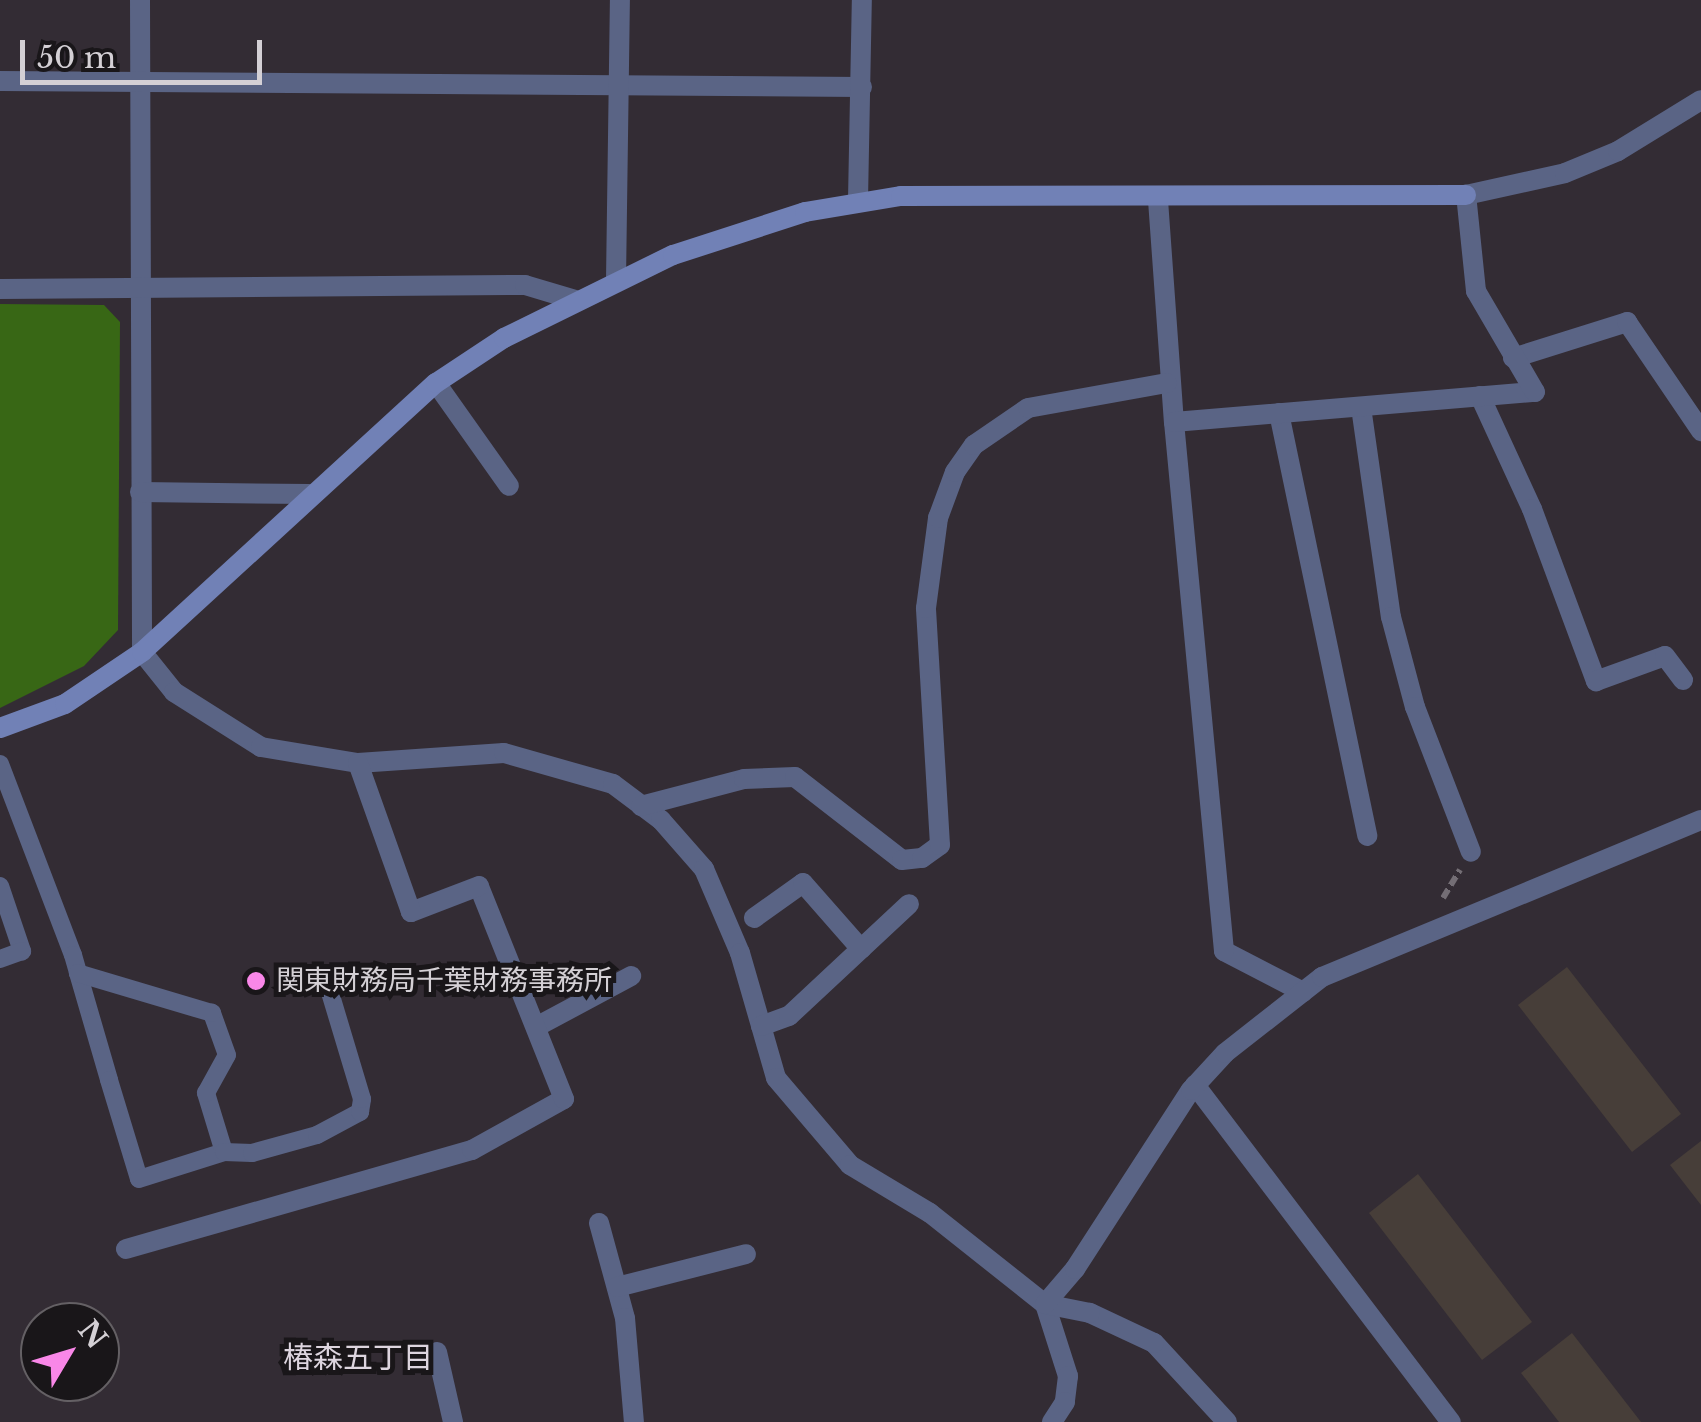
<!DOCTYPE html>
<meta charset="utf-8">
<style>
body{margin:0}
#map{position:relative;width:1701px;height:1422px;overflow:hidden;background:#332c34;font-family:"Libre Baskerville","Noto Sans JP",serif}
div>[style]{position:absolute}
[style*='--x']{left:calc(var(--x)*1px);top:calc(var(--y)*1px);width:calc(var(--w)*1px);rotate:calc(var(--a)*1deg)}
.green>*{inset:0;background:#386715}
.building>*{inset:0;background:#473e39}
.path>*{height:6px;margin-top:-3px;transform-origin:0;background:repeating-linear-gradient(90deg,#746e75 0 10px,transparent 0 15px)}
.lane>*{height:18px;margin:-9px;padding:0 9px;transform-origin:9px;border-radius:9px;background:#5a6485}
.street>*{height:20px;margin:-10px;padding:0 10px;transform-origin:10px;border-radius:10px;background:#5a6485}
.secondary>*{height:20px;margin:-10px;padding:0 10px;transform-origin:10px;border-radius:10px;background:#7181b6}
.dots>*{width:28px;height:28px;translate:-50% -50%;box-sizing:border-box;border:5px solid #191619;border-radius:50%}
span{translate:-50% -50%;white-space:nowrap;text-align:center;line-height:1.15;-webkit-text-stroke:10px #191619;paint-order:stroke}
.poi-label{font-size:28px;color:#d4d0d5}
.left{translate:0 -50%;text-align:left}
.neighbourhood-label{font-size:30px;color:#ddd5df}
.north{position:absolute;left:20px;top:1302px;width:100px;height:100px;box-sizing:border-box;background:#191619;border:2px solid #646064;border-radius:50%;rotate:52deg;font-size:28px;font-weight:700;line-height:40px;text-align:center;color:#d4d0d5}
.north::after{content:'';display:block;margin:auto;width:35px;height:45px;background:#f987e8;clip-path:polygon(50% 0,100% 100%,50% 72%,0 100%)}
.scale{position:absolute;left:20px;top:40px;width:242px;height:45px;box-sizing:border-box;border:5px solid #d4d0d5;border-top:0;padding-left:12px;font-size:30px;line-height:35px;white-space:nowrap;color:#d4d0d5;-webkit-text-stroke:8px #191619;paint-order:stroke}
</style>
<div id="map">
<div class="green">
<div style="clip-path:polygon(0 304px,104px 305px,120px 322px,118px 630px,84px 666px,0 708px)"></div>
</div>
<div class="building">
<div style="clip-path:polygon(1567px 967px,1681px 1114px,1632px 1152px,1518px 1005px)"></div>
<div style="clip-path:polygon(1701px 1141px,1701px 1205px,1670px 1165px)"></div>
<div style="clip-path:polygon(1418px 1174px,1532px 1322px,1482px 1360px,1369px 1213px)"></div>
<div style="clip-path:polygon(1572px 1333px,1641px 1422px,1559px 1422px,1521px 1373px)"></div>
</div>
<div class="path">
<div style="--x:1443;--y:898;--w:33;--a:-59"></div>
</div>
<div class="lane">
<div style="--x:0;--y:764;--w:204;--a:69.1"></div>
<div style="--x:73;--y:955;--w:19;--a:74"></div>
<div style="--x:78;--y:973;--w:111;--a:73.8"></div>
<div style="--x:109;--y:1080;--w:103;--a:73.1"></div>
<div style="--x:139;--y:1179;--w:89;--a:-17.6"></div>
<div style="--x:224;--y:1152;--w:62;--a:-107"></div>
<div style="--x:206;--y:1093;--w:43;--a:-61.1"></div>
<div style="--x:227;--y:1055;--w:45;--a:-109.7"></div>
<div style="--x:212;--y:1013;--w:140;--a:-163.4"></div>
<div style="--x:0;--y:886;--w:69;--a:71.3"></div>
<div style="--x:22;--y:951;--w:23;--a:160"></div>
<div style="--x:224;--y:1152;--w:28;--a:2"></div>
<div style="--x:252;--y:1153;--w:67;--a:-15.5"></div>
<div style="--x:317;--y:1135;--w:49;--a:-28.1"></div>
<div style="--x:360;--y:1112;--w:13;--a:-81"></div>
<div style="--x:362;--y:1099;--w:115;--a:-106.7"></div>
</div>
<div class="street">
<div style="--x:140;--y:0;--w:652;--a:89.82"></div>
<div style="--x:142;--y:652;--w:51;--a:51.3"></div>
<div style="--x:174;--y:692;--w:103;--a:32.3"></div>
<div style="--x:261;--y:747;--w:98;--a:9.4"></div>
<div style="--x:358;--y:763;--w:146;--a:-3.9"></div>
<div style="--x:504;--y:753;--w:113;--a:15.9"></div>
<div style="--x:613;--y:784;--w:60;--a:36.9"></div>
<div style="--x:661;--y:820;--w:65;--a:48.7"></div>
<div style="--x:704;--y:869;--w:91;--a:66.8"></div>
<div style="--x:740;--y:953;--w:130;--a:73.9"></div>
<div style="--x:776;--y:1078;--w:114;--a:49.6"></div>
<div style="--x:850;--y:1165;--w:93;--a:31"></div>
<div style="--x:930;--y:1213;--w:147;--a:38.4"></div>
<div style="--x:1045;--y:1304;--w:76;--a:72.3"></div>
<div style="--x:1068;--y:1376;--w:26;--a:97"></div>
<div style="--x:1065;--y:1402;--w:24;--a:123"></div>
<div style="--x:0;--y:81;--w:862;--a:0.4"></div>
<div style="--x:858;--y:200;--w:200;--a:-88.9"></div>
<div style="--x:1158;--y:200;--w:223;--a:85.9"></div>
<div style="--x:616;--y:280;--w:280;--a:-89.2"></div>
<div style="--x:0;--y:289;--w:525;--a:-0.44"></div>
<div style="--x:525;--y:285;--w:52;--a:16.7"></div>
<div style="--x:1513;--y:358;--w:120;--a:-17.5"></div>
<div style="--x:1627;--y:322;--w:132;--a:55.8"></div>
<div style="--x:436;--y:383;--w:126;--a:54.7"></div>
<div style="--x:1480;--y:396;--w:124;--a:65.3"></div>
<div style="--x:1532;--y:509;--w:184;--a:69.6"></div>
<div style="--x:1596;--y:681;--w:73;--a:-19.9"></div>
<div style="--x:1665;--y:656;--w:30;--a:53"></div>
<div style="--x:1361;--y:407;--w:212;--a:81.9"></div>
<div style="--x:1391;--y:617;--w:93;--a:75.1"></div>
<div style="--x:1415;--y:707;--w:155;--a:68.9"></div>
<div style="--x:1279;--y:413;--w:432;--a:78.2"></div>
<div style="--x:140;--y:492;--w:169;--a:0.7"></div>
<div style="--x:641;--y:806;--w:106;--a:-14.7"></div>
<div style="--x:744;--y:779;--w:51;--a:-2.2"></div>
<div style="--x:795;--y:777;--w:135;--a:37.8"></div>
<div style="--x:902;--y:860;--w:20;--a:-6"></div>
<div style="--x:922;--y:858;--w:22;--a:-36"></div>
<div style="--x:940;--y:845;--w:237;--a:-93.4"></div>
<div style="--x:926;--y:608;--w:91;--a:-82.4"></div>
<div style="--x:938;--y:518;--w:49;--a:-69.7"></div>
<div style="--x:955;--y:472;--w:33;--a:-55"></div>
<div style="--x:974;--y:445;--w:65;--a:-34.4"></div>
<div style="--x:1028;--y:408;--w:141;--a:-10.2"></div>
<div style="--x:754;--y:918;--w:60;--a:-35.5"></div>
<div style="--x:803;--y:883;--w:88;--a:48.7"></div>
<div style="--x:1303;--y:992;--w:89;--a:-152.6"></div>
<div style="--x:1224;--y:951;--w:531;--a:-95.4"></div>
<div style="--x:1174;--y:422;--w:362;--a:-4.8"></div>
<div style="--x:1535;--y:392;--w:117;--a:-120.3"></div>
<div style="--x:1476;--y:291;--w:97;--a:-95.9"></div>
<div style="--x:1466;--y:195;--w:101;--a:-12.5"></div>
<div style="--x:1565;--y:173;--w:57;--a:-22.5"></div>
<div style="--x:1618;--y:151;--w:97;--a:-31.6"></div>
<div style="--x:761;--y:1026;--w:30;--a:-20"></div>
<div style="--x:789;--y:1016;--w:164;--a:-43"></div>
<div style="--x:536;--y:1027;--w:108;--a:-28.2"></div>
<div style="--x:1195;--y:1085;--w:423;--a:52.8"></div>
<div style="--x:599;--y:1223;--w:98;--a:74.7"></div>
<div style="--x:625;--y:1318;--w:104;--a:85.1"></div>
<div style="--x:126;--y:1249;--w:360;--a:-16"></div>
<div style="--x:472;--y:1150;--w:105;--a:-29"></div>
<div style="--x:564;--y:1099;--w:229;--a:-111.8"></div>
<div style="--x:479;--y:886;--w:73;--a:159.1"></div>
<div style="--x:411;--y:912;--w:158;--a:-109.6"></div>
<div style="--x:617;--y:1287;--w:133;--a:-14.3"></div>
<div style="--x:437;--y:1352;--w:72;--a:77.1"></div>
<div style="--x:1227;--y:1422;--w:108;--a:-132.7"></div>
<div style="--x:1154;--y:1343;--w:71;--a:-154.9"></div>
<div style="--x:1090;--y:1313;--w:46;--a:-168.7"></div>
<div style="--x:1045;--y:1304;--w:46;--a:-49.4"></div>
<div style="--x:1075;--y:1269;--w:213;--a:-57.1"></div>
<div style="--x:1191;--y:1090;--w:50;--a:-47.4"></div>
<div style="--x:1225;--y:1053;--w:123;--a:-38.1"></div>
<div style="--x:1322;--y:977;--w:410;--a:-22.5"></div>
</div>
<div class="secondary">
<div style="--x:0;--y:728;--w:69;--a:-20.3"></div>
<div style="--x:65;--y:704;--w:93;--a:-34"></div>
<div style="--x:142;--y:652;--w:398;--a:-42.5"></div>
<div style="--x:436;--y:383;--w:82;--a:-33.5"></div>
<div style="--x:504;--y:338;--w:188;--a:-26.2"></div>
<div style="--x:673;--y:255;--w:139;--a:-18"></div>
<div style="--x:805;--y:212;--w:97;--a:-9.5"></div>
<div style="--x:901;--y:196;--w:565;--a:-0.1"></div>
</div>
<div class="dots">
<div style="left:256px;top:981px;background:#f987e8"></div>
</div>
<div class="poi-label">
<span class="left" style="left:276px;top:981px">関東財務局千葉財務事務所</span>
</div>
<div class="neighbourhood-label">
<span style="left:358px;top:1358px">椿森五丁目</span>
</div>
<div class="north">N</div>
<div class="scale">50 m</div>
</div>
